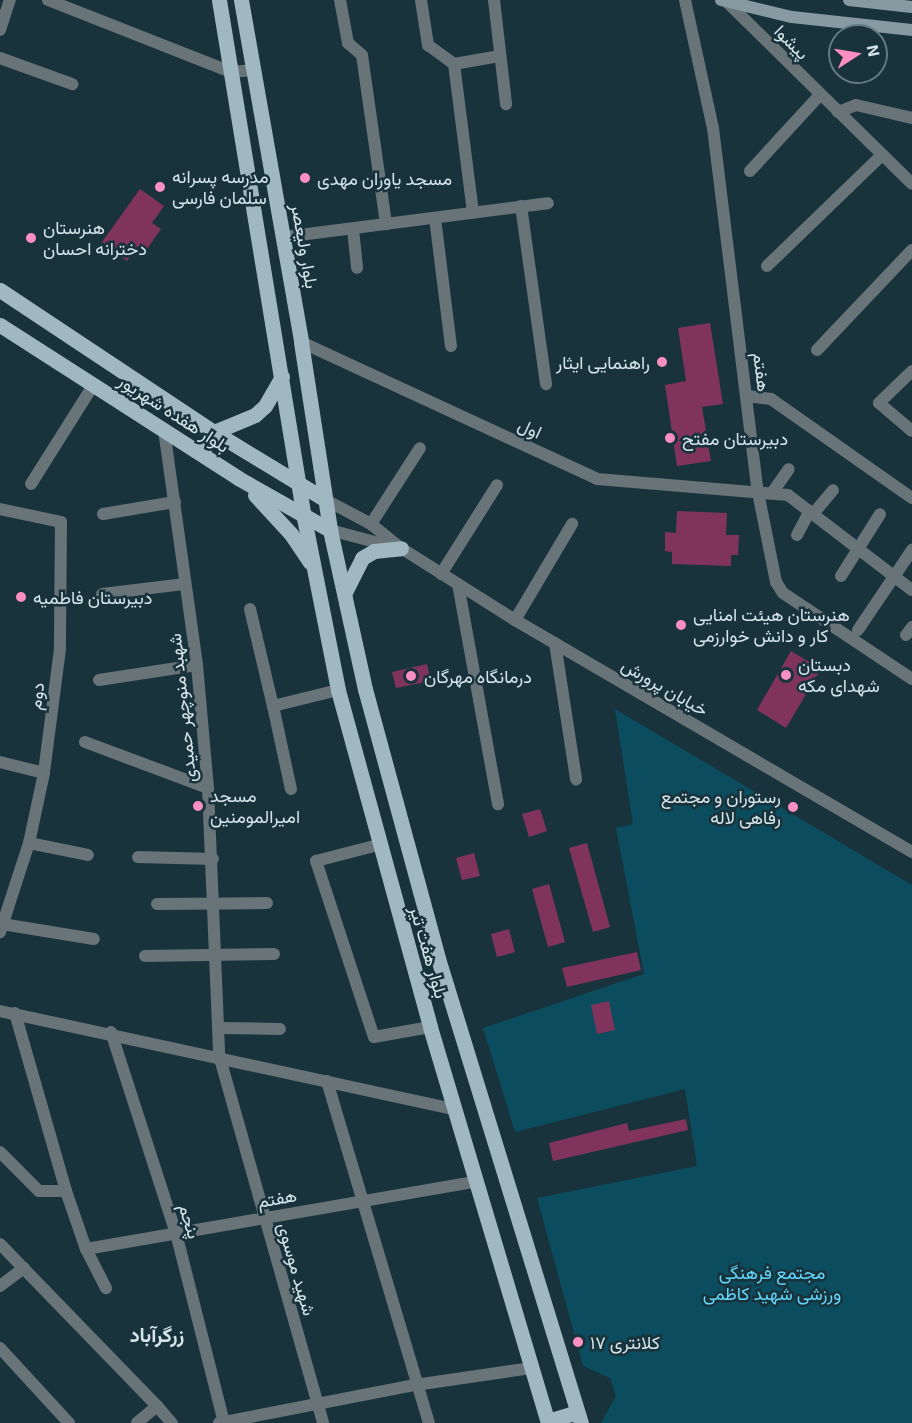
<!DOCTYPE html>
<meta charset="utf-8">
<style>
body{margin:0}
#map{position:relative;width:912px;height:1423px;overflow:hidden;background:#19333c;font-family:"Exo 2",Vazirmatn,sans-serif}
div>[style]{position:absolute}
[style*='--x']{left:calc(var(--x)*1px);top:calc(var(--y)*1px);width:calc(var(--w)*1px);rotate:calc(var(--a)*1deg)}
.green>*{inset:0;background:#0b4c5e}
.building>*{inset:0;background:#81345b}
.minor>*{height:12px;margin:-6px;padding:0 6px;transform-origin:6px;border-radius:6px;background:#687478}
.tertiary>*{height:12px;margin:-6px;padding:0 6px;transform-origin:6px;border-radius:6px;background:#687478}
.secondary>*{height:12px;margin:-6px;padding:0 6px;transform-origin:6px;border-radius:6px;background:#879aa1}
.primary>*{height:15px;margin:-7.5px;padding:0 7.5px;transform-origin:7.5px;border-radius:7.5px;background:#9fb8c1}
.dots>*{width:16px;height:16px;translate:-50% -50%;box-sizing:border-box;border:3px solid #19333c;border-radius:50%}
span{translate:-50% -50%;white-space:nowrap;text-align:center;line-height:1.15;-webkit-text-stroke:5px #19333c;paint-order:stroke}
.street-label{font-size:18px;color:#d4e4e9}
.poi-label{font-size:18px;color:#d4e4e9}
.left{translate:0 -50%;text-align:left}
.right{translate:-100% -50%;text-align:right}
.park-label{font-size:18px;color:#62d6fc}
.neighbourhood-label{font-size:20px;color:#d4e4e9;font-weight:700}
.north{position:absolute;left:828px;top:24px;width:60px;height:60px;box-sizing:border-box;background:#19333c;border:2px solid #647a81;border-radius:50%;rotate:78deg;font-size:16px;font-weight:700;line-height:24px;text-align:center;color:#d4e4e9}
.north::after{content:'';display:block;margin:auto;width:21px;height:27px;background:#fc8fc2;clip-path:polygon(50% 0,100% 100%,50% 72%,0 100%)}
</style>
<div id="map">
<div class="green">
<div style="clip-path:polygon(615px 709px,912px 885px,912px 1423px,601px 1423px,616px 1396px,610px 1378px,583px 1366px,537px 1198px,697px 1166px,685px 1089px,515px 1132px,483px 1028px,644px 974px,616px 828px,633px 824px)"></div>
</div>
<div class="building">
<div style="clip-path:polygon(140px 189px,164px 206px,152px 223px,161px 229px,145px 252px,137px 246px,127px 261px,102px 242px)"></div>
<div style="clip-path:polygon(710px 323px,723px 404px,702px 407px,711px 461px,677px 466px,665px 385px,686px 381px,678px 328px)"></div>
<div style="clip-path:polygon(677px 511px,727px 513px,726px 535px,739px 535px,738px 555px,731px 555px,731px 566px,672px 564px,672px 552px,665px 551px,665px 532px,676px 533px)"></div>
<div style="clip-path:polygon(791px 651px,821px 669px,786px 728px,757px 710px)"></div>
<div style="clip-path:polygon(427px 664px,431px 681px,396px 688px,392px 672px)"></div>
<div style="clip-path:polygon(540px 809px,547px 831px,529px 837px,522px 814px)"></div>
<div style="clip-path:polygon(587px 843px,610px 927px,593px 932px,569px 848px)"></div>
<div style="clip-path:polygon(474px 853px,480px 876px,462px 880px,456px 858px)"></div>
<div style="clip-path:polygon(549px 884px,565px 942px,548px 947px,532px 889px)"></div>
<div style="clip-path:polygon(509px 929px,515px 952px,497px 957px,491px 934px)"></div>
<div style="clip-path:polygon(637px 952px,641px 970px,567px 987px,562px 968px)"></div>
<div style="clip-path:polygon(609px 1001px,615px 1030px,597px 1034px,591px 1005px)"></div>
<div style="clip-path:polygon(686px 1119px,688px 1130px,553px 1161px,549px 1143px,627px 1123px,629px 1131px)"></div>
</div>
<div class="minor">
<div style="--x:340;--y:0;--w:44;--a:79.5"></div>
<div style="--x:348;--y:43;--w:18;--a:41"></div>
<div style="--x:362;--y:55;--w:171;--a:81.9"></div>
<div style="--x:421;--y:0;--w:46;--a:81.2"></div>
<div style="--x:428;--y:45;--w:32;--a:36"></div>
<div style="--x:494;--y:0;--w:105;--a:83.4"></div>
<div style="--x:685;--y:0;--w:131;--a:77.7"></div>
<div style="--x:713;--y:128;--w:367;--a:83"></div>
<div style="--x:758;--y:492;--w:92;--a:78.7"></div>
<div style="--x:776;--y:582;--w:13;--a:58"></div>
<div style="--x:783;--y:593;--w:155;--a:33.7"></div>
<div style="--x:0;--y:30;--w:32;--a:-72"></div>
<div style="--x:0;--y:58;--w:77;--a:19.9"></div>
<div style="--x:454;--y:64;--w:150;--a:82.7"></div>
<div style="--x:454;--y:64;--w:47;--a:-9.9"></div>
<div style="--x:838;--y:112;--w:19;--a:-21"></div>
<div style="--x:856;--y:105;--w:57;--a:13.1"></div>
<div style="--x:750;--y:171;--w:103;--a:-47.4"></div>
<div style="--x:521;--y:206;--w:180;--a:82"></div>
<div style="--x:435;--y:218;--w:129;--a:82.9"></div>
<div style="--x:353;--y:229;--w:39;--a:84"></div>
<div style="--x:284;--y:237;--w:266;--a:-7.3"></div>
<div style="--x:767;--y:266;--w:160;--a:-44"></div>
<div style="--x:301;--y:342;--w:326;--a:24.8"></div>
<div style="--x:597;--y:479;--w:192;--a:4.8"></div>
<div style="--x:788;--y:495;--w:156;--a:37.5"></div>
<div style="--x:817;--y:350;--w:138;--a:-46.5"></div>
<div style="--x:912;--y:371;--w:46;--a:135.9"></div>
<div style="--x:879;--y:403;--w:43;--a:40.3"></div>
<div style="--x:747;--y:396;--w:24;--a:7"></div>
<div style="--x:771;--y:399;--w:172;--a:35.1"></div>
<div style="--x:164;--y:430;--w:237;--a:82"></div>
<div style="--x:197;--y:665;--w:123;--a:84.9"></div>
<div style="--x:208;--y:788;--w:267;--a:87.6"></div>
<div style="--x:219;--y:1055;--w:382;--a:74.2"></div>
<div style="--x:31;--y:484;--w:118;--a:-57.8"></div>
<div style="--x:772;--y:493;--w:29;--a:-55"></div>
<div style="--x:0;--y:509;--w:62;--a:12"></div>
<div style="--x:61;--y:522;--w:127;--a:90.5"></div>
<div style="--x:60;--y:649;--w:125;--a:97.4"></div>
<div style="--x:44;--y:773;--w:72;--a:102.1"></div>
<div style="--x:29;--y:843;--w:94;--a:108"></div>
<div style="--x:103;--y:514;--w:73;--a:-9.5"></div>
<div style="--x:813;--y:514;--w:31;--a:-50"></div>
<div style="--x:371;--y:524;--w:90;--a:-57.2"></div>
<div style="--x:797;--y:535;--w:27;--a:-62"></div>
<div style="--x:441;--y:574;--w:105;--a:-57.8"></div>
<div style="--x:841;--y:576;--w:73;--a:-57.8"></div>
<div style="--x:458;--y:584;--w:224;--a:79.7"></div>
<div style="--x:102;--y:594;--w:84;--a:-6.9"></div>
<div style="--x:250;--y:609;--w:100;--a:76.7"></div>
<div style="--x:273;--y:706;--w:67;--a:-13.8"></div>
<div style="--x:515;--y:620;--w:112;--a:-59.3"></div>
<div style="--x:858;--y:630;--w:97;--a:-56"></div>
<div style="--x:906;--y:635;--w:10;--a:-53"></div>
<div style="--x:555;--y:643;--w:138;--a:81.2"></div>
<div style="--x:99;--y:680;--w:99;--a:-8.7"></div>
<div style="--x:273;--y:706;--w:85;--a:77.8"></div>
<div style="--x:85;--y:742;--w:131;--a:20.5"></div>
<div style="--x:0;--y:762;--w:45;--a:14"></div>
<div style="--x:29;--y:843;--w:60;--a:11.5"></div>
<div style="--x:378;--y:845;--w:64;--a:165.5"></div>
<div style="--x:316;--y:861;--w:185;--a:71.8"></div>
<div style="--x:374;--y:1037;--w:57;--a:-10.1"></div>
<div style="--x:138;--y:857;--w:75;--a:1.5"></div>
<div style="--x:157;--y:904;--w:110;--a:-0.5"></div>
<div style="--x:2;--y:924;--w:93;--a:9.3"></div>
<div style="--x:145;--y:956;--w:129;--a:-0.9"></div>
<div style="--x:0;--y:1011;--w:464;--a:12.2"></div>
<div style="--x:15;--y:1013;--w:185;--a:74"></div>
<div style="--x:66;--y:1191;--w:61;--a:71"></div>
<div style="--x:86;--y:1249;--w:44;--a:62.9"></div>
<div style="--x:218;--y:1028;--w:62;--a:0.9"></div>
<div style="--x:111;--y:1032;--w:211;--a:72.1"></div>
<div style="--x:176;--y:1233;--w:196;--a:75.8"></div>
<div style="--x:327;--y:1081;--w:357;--a:73.4"></div>
<div style="--x:0;--y:1152;--w:55;--a:45"></div>
<div style="--x:39;--y:1191;--w:27;--a:0"></div>
<div style="--x:0;--y:1244;--w:226;--a:45.9"></div>
<div style="--x:157;--y:1406;--w:26;--a:140"></div>
<div style="--x:86;--y:1249;--w:394;--a:-9.8"></div>
<div style="--x:0;--y:1286;--w:30;--a:-37"></div>
<div style="--x:0;--y:1348;--w:102;--a:47.4"></div>
<div style="--x:157;--y:1406;--w:23;--a:49"></div>
<div style="--x:219;--y:1423;--w:200;--a:-11"></div>
<div style="--x:415;--y:1385;--w:117;--a:-8.3"></div>
</div>
<div class="tertiary">
<div style="--x:48;--y:0;--w:197;--a:21.5"></div>
<div style="--x:231;--y:72;--w:23;--a:-5"></div>
<div style="--x:725;--y:0;--w:262;--a:44.5"></div>
<div style="--x:324;--y:499;--w:53;--a:28"></div>
<div style="--x:371;--y:524;--w:38;--a:39"></div>
<div style="--x:401;--y:548;--w:135;--a:32.3"></div>
<div style="--x:515;--y:620;--w:460;--a:30.3"></div>
<div style="--x:330;--y:530;--w:66;--a:14.9"></div>
</div>
<div class="secondary">
<div style="--x:721;--y:0;--w:73;--a:13.5"></div>
<div style="--x:792;--y:17;--w:121;--a:6.2"></div>
<div style="--x:849;--y:0;--w:63;--a:6.3"></div>
</div>
<div class="primary">
<div style="--x:219;--y:0;--w:525;--a:80.68"></div>
<div style="--x:304;--y:518;--w:175;--a:78.8"></div>
<div style="--x:338;--y:690;--w:349;--a:74.7"></div>
<div style="--x:430;--y:1027;--w:413;--a:73.4"></div>
<div style="--x:241;--y:0;--w:347;--a:80"></div>
<div style="--x:301;--y:342;--w:190;--a:81.2"></div>
<div style="--x:330;--y:530;--w:163;--a:77.6"></div>
<div style="--x:365;--y:689;--w:289;--a:74.8"></div>
<div style="--x:441;--y:968;--w:476;--a:72.9"></div>
<div style="--x:0;--y:290;--w:257;--a:33.6"></div>
<div style="--x:214;--y:432;--w:129;--a:31.3"></div>
<div style="--x:0;--y:325;--w:283;--a:32.7"></div>
<div style="--x:238;--y:478;--w:106;--a:29.5"></div>
<div style="--x:201;--y:453;--w:25;--a:-58"></div>
<div style="--x:214;--y:432;--w:44;--a:-22.5"></div>
<div style="--x:255;--y:415;--w:13;--a:-42"></div>
<div style="--x:265;--y:406;--w:34;--a:-60"></div>
<div style="--x:255;--y:495;--w:53;--a:47.3"></div>
<div style="--x:291;--y:534;--w:34;--a:56"></div>
<div style="--x:345;--y:592;--w:38;--a:-63"></div>
<div style="--x:362;--y:558;--w:14;--a:-30"></div>
<div style="--x:374;--y:551;--w:27;--a:-6"></div>
<div style="--x:548;--y:1421;--w:30;--a:-17"></div>
</div>
<div class="dots">
<div style="left:305px;top:178px;background:#fc8fc2"></div>
<div style="left:160px;top:187px;background:#fc8fc2"></div>
<div style="left:31px;top:238px;background:#fc8fc2"></div>
<div style="left:662px;top:362px;background:#fc8fc2"></div>
<div style="left:670px;top:438px;background:#fc8fc2"></div>
<div style="left:21px;top:597px;background:#fc8fc2"></div>
<div style="left:681px;top:625px;background:#fc8fc2"></div>
<div style="left:786px;top:675px;background:#fc8fc2"></div>
<div style="left:411px;top:676px;background:#fc8fc2"></div>
<div style="left:198px;top:806px;background:#fc8fc2"></div>
<div style="left:793px;top:807px;background:#fc8fc2"></div>
<div style="left:578px;top:1342px;background:#fc8fc2"></div>
</div>
<div class="street-label">
<span style="left:792px;top:42px;rotate:45deg">پیشوا</span>
<span style="left:305px;top:246px;rotate:80deg">بلوار ولیعصر</span>
<span style="left:762px;top:372px;rotate:83deg">هفتم</span>
<span style="left:174px;top:413px;rotate:33deg">بلوار هفده شهریور</span>
<span style="left:530px;top:428px;rotate:25deg">اول</span>
<span style="left:665px;top:687px;rotate:30deg">خیابان پرورش</span>
<span style="left:36px;top:696px;rotate:-82deg">دوم</span>
<span style="left:182px;top:708px;rotate:-96deg">شهبد منوچهر حمیدی</span>
<span style="left:429px;top:952px;rotate:74deg">بلوار هفت تیر</span>
<span style="left:277px;top:1198px;rotate:-10deg">هفتم</span>
<span style="left:190px;top:1221px;rotate:73deg">پنجم</span>
<span style="left:297px;top:1269px;rotate:74deg">شهید موسوی</span>
</div>
<div class="poi-label">
<span class="left" style="left:172px;top:187px">مدرسه پسرانه<br>سلمان فارسی</span>
<span class="left" style="left:317px;top:178px">مسجد یاوران مهدی</span>
<span class="left" style="left:43px;top:238px">هنرستان<br>دخترانه احسان</span>
<span class="right" style="left:650px;top:362px">راهنمایی ایثار</span>
<span class="left" style="left:682px;top:438px">دبیرستان مفتح</span>
<span class="left" style="left:33px;top:597px">دبیرستان فاطمیه</span>
<span class="left" style="left:693px;top:625px">هنرستان هیئت امنایی<br>کار و دانش خوارزمی</span>
<span class="left" style="left:798px;top:675px">دبستان<br>شهدای مکه</span>
<span class="left" style="left:424px;top:676px">درمانگاه مهرگان</span>
<span class="left" style="left:210px;top:806px">مسجد<br>امیرالمومنین</span>
<span class="right" style="left:781px;top:807px">رستوران و مجتمع<br>رفاهی لاله</span>
<span class="left" style="left:590px;top:1342px">کلانتری ۱۷</span>
</div>
<div class="park-label">
<span style="left:772px;top:1283px">مجتمع فرهنگی<br>ورزشی شهید کاظمی</span>
</div>
<div class="neighbourhood-label">
<span style="left:157px;top:1334px">زرگرآباد</span>
</div>
<div class="north">N</div>
</div>
